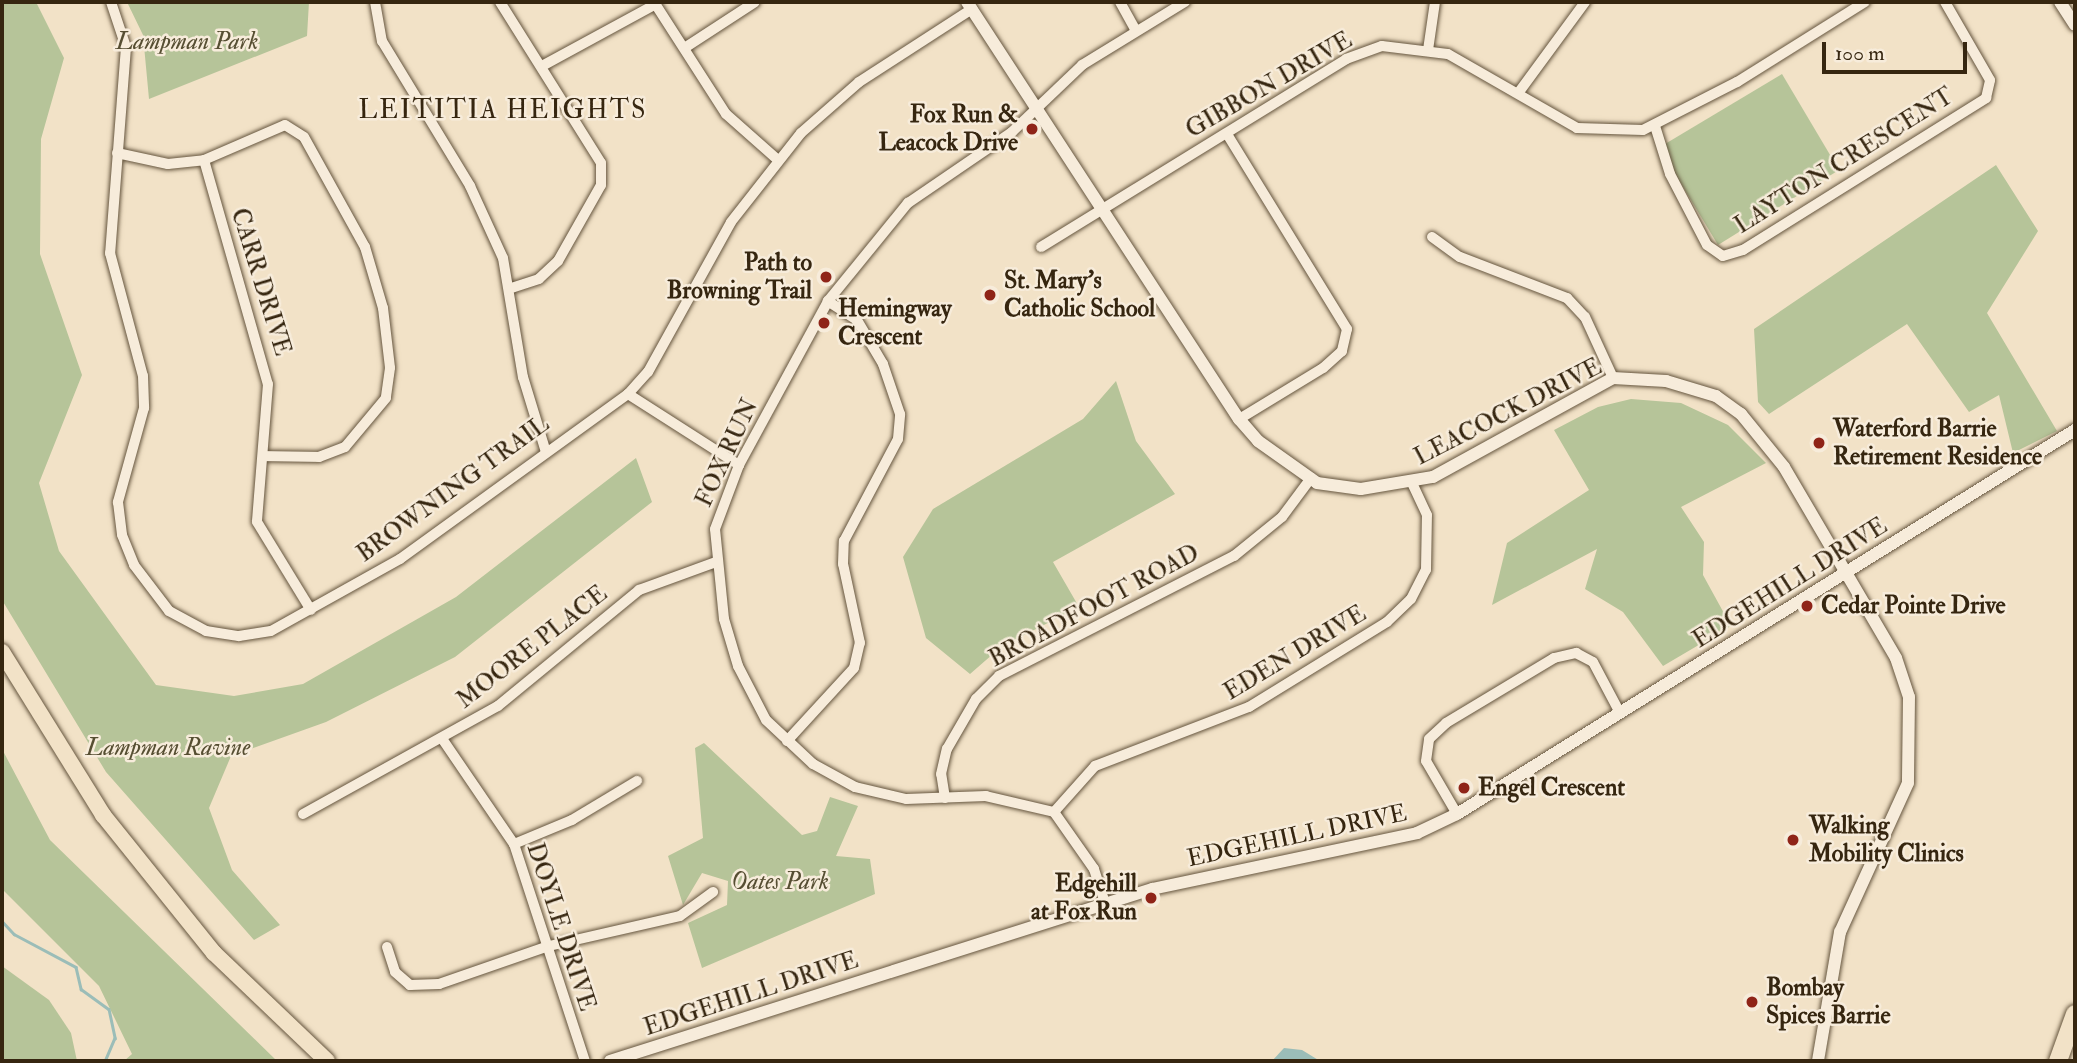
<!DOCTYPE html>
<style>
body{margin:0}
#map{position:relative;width:2077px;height:1063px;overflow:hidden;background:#f2e2c7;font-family:"IM FELL Double Pica",serif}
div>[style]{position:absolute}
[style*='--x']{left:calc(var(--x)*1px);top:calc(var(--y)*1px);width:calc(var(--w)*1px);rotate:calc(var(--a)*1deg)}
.green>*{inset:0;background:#b6c499}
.water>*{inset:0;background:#9bbdb8}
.stream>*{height:2.5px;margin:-1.25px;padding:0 1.25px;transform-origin:1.25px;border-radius:1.25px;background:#9bbdb8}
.roads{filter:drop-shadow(0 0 2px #65553e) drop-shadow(0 0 2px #65553e)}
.minor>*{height:10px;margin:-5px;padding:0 5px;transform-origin:5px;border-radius:5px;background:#f7ecdb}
.tertiary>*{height:12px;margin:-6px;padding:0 6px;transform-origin:6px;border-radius:6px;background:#f7ecdb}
.primary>*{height:16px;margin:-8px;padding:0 8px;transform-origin:8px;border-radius:8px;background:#f2e2c7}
.motorway>*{height:18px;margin:-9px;padding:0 9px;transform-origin:9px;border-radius:9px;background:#f2e2c7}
.dots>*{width:19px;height:19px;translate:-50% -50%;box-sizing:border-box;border:4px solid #f7ecdb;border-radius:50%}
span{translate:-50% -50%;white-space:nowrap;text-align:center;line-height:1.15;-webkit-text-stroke:5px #f7ecdb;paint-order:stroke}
.park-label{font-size:24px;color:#564e32;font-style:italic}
.street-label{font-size:24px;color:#362610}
.poi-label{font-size:24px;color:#362610;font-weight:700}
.right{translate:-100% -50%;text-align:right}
.left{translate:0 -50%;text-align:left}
.neighbourhood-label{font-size:26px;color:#362610;letter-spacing:2px}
.frame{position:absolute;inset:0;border:4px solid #362610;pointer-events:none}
.scale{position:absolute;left:1822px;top:42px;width:145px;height:32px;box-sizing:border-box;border:4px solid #362610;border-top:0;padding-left:9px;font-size:21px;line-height:24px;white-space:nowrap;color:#362610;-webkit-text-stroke:5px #f7ecdb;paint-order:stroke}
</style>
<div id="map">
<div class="green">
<div style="clip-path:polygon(2px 2px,36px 2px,64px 58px,41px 139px,40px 254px,82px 375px,39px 483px,59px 551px,156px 685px,234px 696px,303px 684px,456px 597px,636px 458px,652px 502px,455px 657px,326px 722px,231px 756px,209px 808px,232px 870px,280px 925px,254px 940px,106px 772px,2px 600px)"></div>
<div style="clip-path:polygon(127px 2px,309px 2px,307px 36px,149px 99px,143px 35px)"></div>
<div style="clip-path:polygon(1782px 74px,1839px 170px,1718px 245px,1671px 167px,1665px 144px)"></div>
<div style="clip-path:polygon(1996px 165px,2038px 231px,1987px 313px,2057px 431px,2013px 453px,1999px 395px,1969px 412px,1907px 324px,1769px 414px,1758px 402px,1754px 329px)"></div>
<div style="clip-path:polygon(1116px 381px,1136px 441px,1175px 494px,1053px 562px,1079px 607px,1001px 647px,970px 674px,926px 638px,903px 557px,933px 509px,1083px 419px)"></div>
<div style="clip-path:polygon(1631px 399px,1681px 403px,1728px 425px,1766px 463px,1681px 507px,1704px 542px,1703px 575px,1731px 626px,1663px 666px,1623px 612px,1585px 589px,1597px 549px,1492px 605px,1507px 543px,1589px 490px,1554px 430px,1598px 407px)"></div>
<div style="clip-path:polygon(704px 743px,802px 835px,817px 831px,830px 797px,858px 806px,836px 856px,870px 859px,875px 894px,702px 968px,688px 923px,727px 905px,728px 881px,702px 873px,683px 905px,668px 856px,703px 838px,695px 748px)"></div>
<div style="clip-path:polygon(2px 749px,50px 840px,277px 1061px,124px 1061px,132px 1054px,99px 986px,2px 889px)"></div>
<div style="clip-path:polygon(2px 966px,49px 1000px,71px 1033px,77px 1061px,2px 1061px)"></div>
</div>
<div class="water">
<div style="clip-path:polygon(1284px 1048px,1302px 1050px,1320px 1061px,1272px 1061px)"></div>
</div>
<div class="stream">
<div style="--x:2;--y:921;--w:18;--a:47"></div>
<div style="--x:14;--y:934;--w:70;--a:28"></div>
<div style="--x:76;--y:967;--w:23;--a:77"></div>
<div style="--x:81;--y:989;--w:34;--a:36"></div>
<div style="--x:109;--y:1009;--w:30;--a:78"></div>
<div style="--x:115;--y:1038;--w:25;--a:113"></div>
</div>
<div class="roads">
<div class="minor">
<div style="--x:111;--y:2;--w:47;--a:71.6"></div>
<div style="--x:126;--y:47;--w:207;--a:94.4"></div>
<div style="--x:110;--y:253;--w:127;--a:75"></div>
<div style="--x:143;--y:376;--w:32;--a:88"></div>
<div style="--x:144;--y:408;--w:98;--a:105.5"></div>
<div style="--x:118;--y:502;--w:33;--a:83"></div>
<div style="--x:122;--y:535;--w:32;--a:68"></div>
<div style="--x:134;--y:565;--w:58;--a:52.7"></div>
<div style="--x:169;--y:611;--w:42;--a:28.4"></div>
<div style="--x:206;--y:631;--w:33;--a:9"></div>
<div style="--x:239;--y:636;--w:32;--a:-9"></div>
<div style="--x:271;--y:631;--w:148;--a:-29.2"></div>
<div style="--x:400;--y:559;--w:281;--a:-35.9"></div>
<div style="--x:628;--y:394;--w:30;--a:-48"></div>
<div style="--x:648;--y:372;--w:171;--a:-61"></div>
<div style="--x:731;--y:222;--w:113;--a:-51.8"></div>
<div style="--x:801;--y:133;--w:77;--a:-41.3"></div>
<div style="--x:859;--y:82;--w:135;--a:-32.9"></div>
<div style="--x:375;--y:2;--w:40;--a:80"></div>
<div style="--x:382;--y:41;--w:170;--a:58.7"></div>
<div style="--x:470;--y:186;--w:79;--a:65.4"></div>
<div style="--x:503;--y:258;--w:121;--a:80.5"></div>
<div style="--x:523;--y:377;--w:78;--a:73"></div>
<div style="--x:500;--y:2;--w:190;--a:57.9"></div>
<div style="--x:601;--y:163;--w:22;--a:90"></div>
<div style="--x:601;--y:185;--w:87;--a:119.5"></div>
<div style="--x:558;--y:261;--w:26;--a:137"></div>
<div style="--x:539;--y:279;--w:29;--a:162"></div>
<div style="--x:654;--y:2;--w:133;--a:57.3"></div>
<div style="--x:726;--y:114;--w:69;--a:41.5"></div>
<div style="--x:1120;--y:2;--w:31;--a:61"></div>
<div style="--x:686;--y:47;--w:82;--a:-33.1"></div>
<div style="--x:1428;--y:50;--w:49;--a:-81.7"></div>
<div style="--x:542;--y:66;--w:130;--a:-28.5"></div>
<div style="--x:1519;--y:92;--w:112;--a:-53.7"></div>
<div style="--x:1655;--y:126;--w:50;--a:72.6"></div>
<div style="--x:1670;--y:174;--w:80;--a:62.5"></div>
<div style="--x:1707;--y:245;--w:19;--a:35"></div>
<div style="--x:1723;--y:256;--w:21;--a:-17"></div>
<div style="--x:1743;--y:250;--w:287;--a:-32"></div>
<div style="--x:1986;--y:98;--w:18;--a:-77"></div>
<div style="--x:1990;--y:80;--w:90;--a:-120"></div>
<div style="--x:1227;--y:134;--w:229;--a:58.4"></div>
<div style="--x:1347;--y:329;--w:23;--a:103"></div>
<div style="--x:1342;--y:351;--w:25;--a:138"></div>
<div style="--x:1323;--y:368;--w:98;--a:148.7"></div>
<div style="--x:117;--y:153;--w:52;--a:12.2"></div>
<div style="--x:168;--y:164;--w:36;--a:-6"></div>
<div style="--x:204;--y:160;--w:88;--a:-23.4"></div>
<div style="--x:285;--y:125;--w:22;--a:32"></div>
<div style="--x:304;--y:137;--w:126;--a:61"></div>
<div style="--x:365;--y:247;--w:64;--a:73.6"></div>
<div style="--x:383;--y:308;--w:60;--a:83.3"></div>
<div style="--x:390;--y:368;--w:30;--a:98"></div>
<div style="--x:386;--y:398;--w:64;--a:129.9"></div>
<div style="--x:345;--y:447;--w:28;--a:159"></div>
<div style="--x:319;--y:457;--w:55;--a:-179"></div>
<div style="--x:204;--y:160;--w:233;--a:74.1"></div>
<div style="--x:268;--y:384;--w:138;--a:94.6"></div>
<div style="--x:257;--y:522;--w:103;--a:58.5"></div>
<div style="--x:1432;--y:237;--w:34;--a:36"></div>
<div style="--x:1460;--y:257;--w:115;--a:21"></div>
<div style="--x:1567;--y:298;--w:26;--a:47"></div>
<div style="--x:1585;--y:317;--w:67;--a:65.3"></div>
<div style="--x:1041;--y:247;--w:358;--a:-31.6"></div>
<div style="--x:1346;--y:59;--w:38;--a:-20"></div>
<div style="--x:1382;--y:46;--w:66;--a:6.9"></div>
<div style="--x:1448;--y:54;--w:149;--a:29.8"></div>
<div style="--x:1577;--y:128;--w:66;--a:1.7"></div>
<div style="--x:1643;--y:130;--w:106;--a:-27.1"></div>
<div style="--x:1737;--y:82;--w:151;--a:-32"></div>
<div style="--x:628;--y:394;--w:132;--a:32.6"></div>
<div style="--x:443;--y:740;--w:126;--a:55.7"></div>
<div style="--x:514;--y:844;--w:228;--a:71.9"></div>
<div style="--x:787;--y:741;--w:99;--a:-47.5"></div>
<div style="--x:854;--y:668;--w:26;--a:-77"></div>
<div style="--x:860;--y:643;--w:81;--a:-102.1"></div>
<div style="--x:843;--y:564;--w:23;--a:-88"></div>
<div style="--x:844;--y:541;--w:115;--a:-62.1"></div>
<div style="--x:898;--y:439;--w:25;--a:-85"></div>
<div style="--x:900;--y:414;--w:53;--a:-108.8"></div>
<div style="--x:883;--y:364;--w:51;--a:-120.6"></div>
<div style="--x:857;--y:320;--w:35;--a:-147"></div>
<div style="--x:945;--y:798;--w:24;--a:-99"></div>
<div style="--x:941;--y:774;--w:26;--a:-77"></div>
<div style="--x:947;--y:749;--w:58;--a:-59.9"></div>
<div style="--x:976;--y:699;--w:33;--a:-45"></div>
<div style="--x:999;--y:676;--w:264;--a:-27.1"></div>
<div style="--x:1234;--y:556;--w:62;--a:-39.1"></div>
<div style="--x:1282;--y:517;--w:49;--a:-53.4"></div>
<div style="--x:1054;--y:812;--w:62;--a:-48.3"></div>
<div style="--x:1095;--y:766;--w:165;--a:-21"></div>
<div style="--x:1249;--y:707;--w:162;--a:-31.6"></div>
<div style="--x:1387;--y:622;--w:33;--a:-44"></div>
<div style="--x:1411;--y:599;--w:33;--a:-63"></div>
<div style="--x:1426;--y:570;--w:55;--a:-89"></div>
<div style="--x:1427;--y:515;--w:35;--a:-115"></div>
<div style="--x:303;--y:814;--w:223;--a:-29"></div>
<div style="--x:498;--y:706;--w:183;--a:-39.4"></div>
<div style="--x:639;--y:590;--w:82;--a:-20"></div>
<div style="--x:1457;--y:814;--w:61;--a:-120.3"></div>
<div style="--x:1426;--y:761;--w:22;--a:-82"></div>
<div style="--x:1429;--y:739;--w:23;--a:-43"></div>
<div style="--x:1446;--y:723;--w:126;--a:-31"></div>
<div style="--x:1554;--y:658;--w:23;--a:-13"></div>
<div style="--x:1576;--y:653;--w:19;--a:28"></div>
<div style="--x:1593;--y:662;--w:58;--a:62.1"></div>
<div style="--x:514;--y:844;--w:63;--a:-22.5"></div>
<div style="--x:572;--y:820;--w:76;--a:-31"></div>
<div style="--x:1105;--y:903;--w:36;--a:-108"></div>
<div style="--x:1094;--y:869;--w:70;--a:-125.1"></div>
<div style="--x:1054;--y:812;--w:70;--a:-166.8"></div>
<div style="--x:986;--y:796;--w:80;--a:177.9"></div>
<div style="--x:906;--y:799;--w:52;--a:-166.8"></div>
<div style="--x:855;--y:787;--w:48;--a:-151.3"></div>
<div style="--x:813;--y:764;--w:64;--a:-136.9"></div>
<div style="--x:766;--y:720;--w:61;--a:-117.4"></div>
<div style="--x:738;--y:666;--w:49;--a:-106.6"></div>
<div style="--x:724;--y:619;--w:90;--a:-95.7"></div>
<div style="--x:715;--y:529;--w:68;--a:-69.4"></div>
<div style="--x:739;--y:465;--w:187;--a:-61.5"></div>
<div style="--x:828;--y:301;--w:127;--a:-50.8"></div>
<div style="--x:908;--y:203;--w:126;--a:-34.3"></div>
<div style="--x:1012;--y:132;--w:97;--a:-43.7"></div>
<div style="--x:1082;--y:65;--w:121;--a:-31.5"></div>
<div style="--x:387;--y:947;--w:26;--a:72"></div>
<div style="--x:395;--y:972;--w:20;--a:41"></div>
<div style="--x:410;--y:985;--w:29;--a:-2"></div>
<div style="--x:439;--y:984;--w:116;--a:-19.1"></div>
<div style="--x:549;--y:946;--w:134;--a:-12.9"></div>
<div style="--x:680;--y:916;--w:41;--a:-36"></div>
</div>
<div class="tertiary">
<div style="--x:967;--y:2;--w:498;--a:56.9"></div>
<div style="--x:1239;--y:419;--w:29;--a:49"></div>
<div style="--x:1258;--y:441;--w:72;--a:35.4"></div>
<div style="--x:1317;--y:483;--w:44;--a:7.8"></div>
<div style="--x:1361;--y:489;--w:73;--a:-9.5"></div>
<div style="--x:1433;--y:477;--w:205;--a:-28.8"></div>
<div style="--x:1613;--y:378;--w:53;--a:3.2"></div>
<div style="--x:1666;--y:381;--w:52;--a:16.7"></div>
<div style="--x:1716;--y:396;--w:31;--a:36"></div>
<div style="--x:1741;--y:414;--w:68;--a:50.9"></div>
<div style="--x:1784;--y:467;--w:221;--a:59.6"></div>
<div style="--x:1896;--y:658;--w:41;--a:71.6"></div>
<div style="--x:1909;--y:697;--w:86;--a:90.7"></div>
<div style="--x:1908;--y:783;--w:164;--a:114.5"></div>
<div style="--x:1840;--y:932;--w:131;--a:99.7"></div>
<div style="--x:2060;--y:2;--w:27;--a:57"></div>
<div style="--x:610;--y:1061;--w:569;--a:-17.61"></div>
<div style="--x:1152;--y:889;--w:271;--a:-11.9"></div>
<div style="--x:1417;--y:833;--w:44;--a:-25.4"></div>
<div style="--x:1457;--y:814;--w:728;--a:-31.86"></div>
</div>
<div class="primary">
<div style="--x:2;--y:652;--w:192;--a:58.2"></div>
<div style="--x:103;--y:815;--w:177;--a:51.2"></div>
<div style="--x:214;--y:953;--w:156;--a:43.7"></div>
</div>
<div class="motorway">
<div style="--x:2058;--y:1061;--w:50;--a:-70.1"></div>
</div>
</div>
<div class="dots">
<div style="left:1032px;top:129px;background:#8f2418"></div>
<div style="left:826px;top:277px;background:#8f2418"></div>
<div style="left:990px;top:295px;background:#8f2418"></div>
<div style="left:824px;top:323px;background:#8f2418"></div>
<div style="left:1819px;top:443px;background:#8f2418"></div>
<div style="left:1807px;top:606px;background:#8f2418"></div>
<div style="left:1464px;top:788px;background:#8f2418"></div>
<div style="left:1793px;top:840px;background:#8f2418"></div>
<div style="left:1151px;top:898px;background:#8f2418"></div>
<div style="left:1752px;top:1002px;background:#8f2418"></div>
</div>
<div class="park-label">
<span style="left:187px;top:42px">Lampman Park</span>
<span style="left:168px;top:748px">Lampman Ravine</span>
<span style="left:780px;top:882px">Oates Park</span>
</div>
<div class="street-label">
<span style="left:1269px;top:85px;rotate:-30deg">GIBBON DRIVE</span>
<span style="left:1844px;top:161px;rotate:-32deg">LAYTON CRESCENT</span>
<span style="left:261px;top:282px;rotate:73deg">CARR DRIVE</span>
<span style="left:1508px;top:412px;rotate:-27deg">LEACOCK DRIVE</span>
<span style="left:727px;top:453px;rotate:-65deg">FOX RUN</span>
<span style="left:453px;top:489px;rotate:-36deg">BROWNING TRAIL</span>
<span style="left:1790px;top:583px;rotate:-32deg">EDGEHILL DRIVE</span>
<span style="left:1094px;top:606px;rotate:-28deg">BROADFOOT ROAD</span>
<span style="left:532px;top:647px;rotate:-38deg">MOORE PLACE</span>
<span style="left:1295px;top:653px;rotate:-31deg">EDEN DRIVE</span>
<span style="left:1297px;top:836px;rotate:-12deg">EDGEHILL DRIVE</span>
<span style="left:561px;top:927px;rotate:72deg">DOYLE DRIVE</span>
<span style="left:751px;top:994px;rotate:-18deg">EDGEHILL DRIVE</span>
</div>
<div class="poi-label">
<span class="right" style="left:1018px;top:129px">Fox Run &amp;<br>Leacock Drive</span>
<span class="right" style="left:812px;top:277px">Path to<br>Browning Trail</span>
<span class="left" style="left:1004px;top:295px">St. Mary's<br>Catholic School</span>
<span class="left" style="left:838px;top:323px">Hemingway<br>Crescent</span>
<span class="left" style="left:1833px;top:443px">Waterford Barrie<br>Retirement Residence</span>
<span class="left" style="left:1821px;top:606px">Cedar Pointe Drive</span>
<span class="left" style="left:1478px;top:788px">Engel Crescent</span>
<span class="left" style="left:1809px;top:840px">Walking<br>Mobility Clinics</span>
<span class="right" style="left:1137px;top:898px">Edgehill<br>at Fox Run</span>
<span class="left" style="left:1766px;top:1002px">Bombay<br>Spices Barrie</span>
</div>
<div class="neighbourhood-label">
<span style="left:503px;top:111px">LEITITIA HEIGHTS</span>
</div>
<div class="frame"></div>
<div class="scale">100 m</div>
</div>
